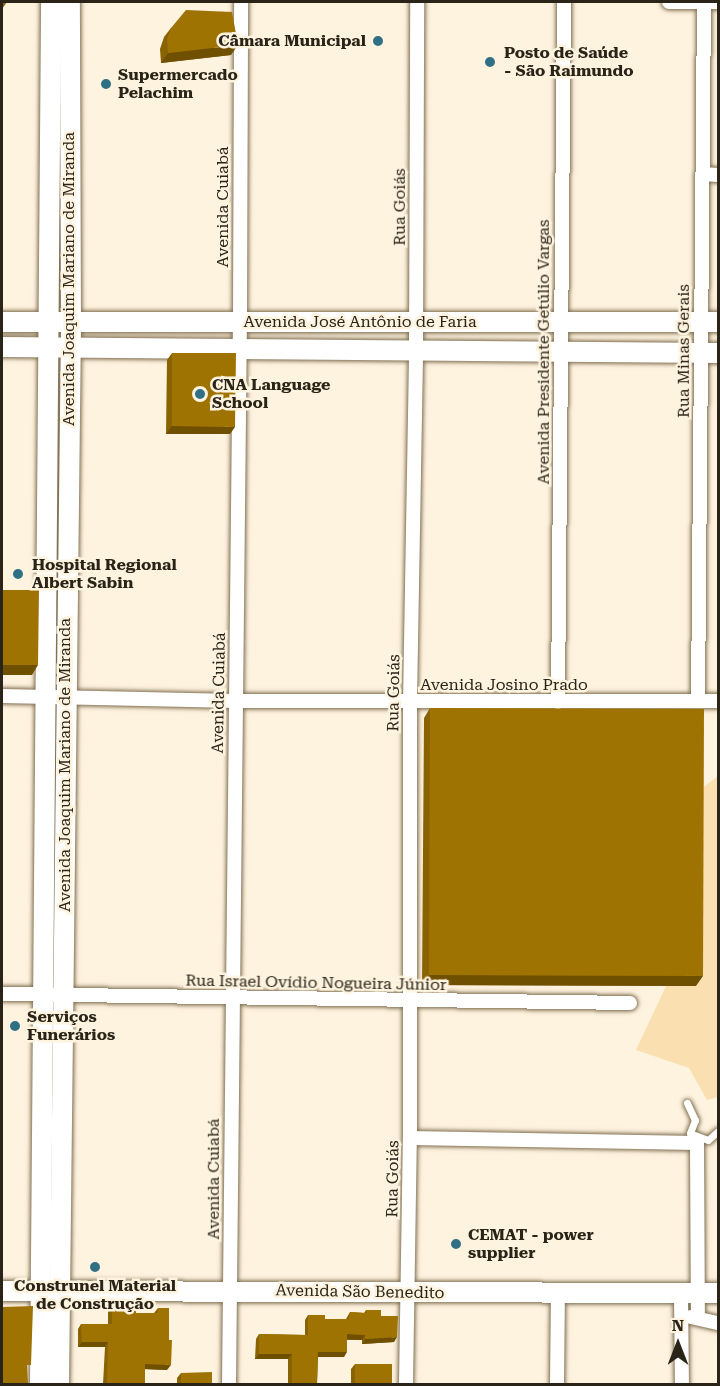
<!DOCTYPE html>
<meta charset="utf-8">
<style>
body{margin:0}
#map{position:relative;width:720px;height:1386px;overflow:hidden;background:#fef3df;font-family:"Roboto Serif",serif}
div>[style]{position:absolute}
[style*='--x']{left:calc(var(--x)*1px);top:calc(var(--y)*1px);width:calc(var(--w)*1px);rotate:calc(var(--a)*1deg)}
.green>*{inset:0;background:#fae0b1}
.roads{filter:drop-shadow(0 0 2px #806f51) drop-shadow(0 0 2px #806f51)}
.lane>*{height:7px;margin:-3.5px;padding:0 3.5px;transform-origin:3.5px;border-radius:3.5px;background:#fff}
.street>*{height:14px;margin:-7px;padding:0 7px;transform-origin:7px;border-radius:7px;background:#fff}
.secondary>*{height:20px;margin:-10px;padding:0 10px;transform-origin:10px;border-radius:10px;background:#fff}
.wall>*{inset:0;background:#896301}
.shaded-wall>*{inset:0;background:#6f5001}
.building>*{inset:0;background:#9f7301}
.dots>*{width:16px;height:16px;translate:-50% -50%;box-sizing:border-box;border:3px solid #fef3df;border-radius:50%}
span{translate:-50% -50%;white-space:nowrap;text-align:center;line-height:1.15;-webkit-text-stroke:5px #fef3df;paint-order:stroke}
.poi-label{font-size:16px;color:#2a2317;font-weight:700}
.right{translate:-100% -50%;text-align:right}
.left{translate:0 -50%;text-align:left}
.street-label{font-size:16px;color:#2a2317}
.frame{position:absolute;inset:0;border:3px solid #2a2317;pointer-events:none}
.north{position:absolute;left:648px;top:1314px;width:60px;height:60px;-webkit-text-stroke:4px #fef3df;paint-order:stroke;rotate:0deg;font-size:16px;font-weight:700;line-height:24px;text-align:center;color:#2a2317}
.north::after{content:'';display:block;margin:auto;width:21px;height:27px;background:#2a2317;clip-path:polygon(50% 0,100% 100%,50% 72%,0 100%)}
</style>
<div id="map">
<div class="green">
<div style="clip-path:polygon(718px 776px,718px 1097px,707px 1100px,689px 1068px,636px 1050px,666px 986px,696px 986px,697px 792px)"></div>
</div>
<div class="roads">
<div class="lane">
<div style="--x:687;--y:1103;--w:19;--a:65"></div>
<div style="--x:695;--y:1120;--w:14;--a:111"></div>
<div style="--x:690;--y:1133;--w:12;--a:55"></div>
<div style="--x:692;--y:1134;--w:17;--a:21"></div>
<div style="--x:708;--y:1140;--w:13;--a:-42"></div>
</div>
<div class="street">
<div style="--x:669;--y:2;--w:49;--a:0"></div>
<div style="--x:703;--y:174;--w:15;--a:4"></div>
<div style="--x:2;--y:696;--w:234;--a:1.2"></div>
<div style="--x:236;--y:701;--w:482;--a:0"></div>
<div style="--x:698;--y:701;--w:699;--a:-89.51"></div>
<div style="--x:558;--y:702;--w:700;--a:-89.51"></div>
<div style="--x:2;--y:994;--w:628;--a:0.82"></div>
<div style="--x:410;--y:1138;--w:287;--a:1"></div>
<div style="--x:697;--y:1143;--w:175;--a:89.7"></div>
<div style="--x:681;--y:1294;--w:90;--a:89.4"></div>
<div style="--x:691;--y:1317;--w:28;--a:13"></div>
<div style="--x:229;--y:1384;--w:1063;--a:-89.41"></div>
<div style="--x:240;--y:321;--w:319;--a:-89.8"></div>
<div style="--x:406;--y:1384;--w:246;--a:-89.1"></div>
<div style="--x:410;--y:1138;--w:437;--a:-90"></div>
<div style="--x:410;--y:701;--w:352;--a:-89"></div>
<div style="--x:416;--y:349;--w:347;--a:-89.8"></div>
<div style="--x:557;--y:1384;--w:90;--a:-89.4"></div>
</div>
<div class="secondary">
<div style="--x:2;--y:322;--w:716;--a:0"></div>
<div style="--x:2;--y:347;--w:716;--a:0.48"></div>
<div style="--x:2;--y:1291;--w:716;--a:0.16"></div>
<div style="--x:40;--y:1384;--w:1382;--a:-89.54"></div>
<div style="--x:59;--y:1384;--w:1061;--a:-89.35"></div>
<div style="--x:71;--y:323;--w:321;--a:-90.2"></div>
</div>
</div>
<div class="wall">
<div style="clip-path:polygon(2px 2px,7px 2px,2px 9px)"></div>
<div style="clip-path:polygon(171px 28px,231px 55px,161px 63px,160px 49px,164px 37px)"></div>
<div style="clip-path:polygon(172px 353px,230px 434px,166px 434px,167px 360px)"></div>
<div style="clip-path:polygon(430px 708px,696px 986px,422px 985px,424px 718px)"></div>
<div style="clip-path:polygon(112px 1307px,136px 1313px,154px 1313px,158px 1308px,167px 1370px,145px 1369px,145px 1384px,103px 1384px,105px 1347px,78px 1347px,78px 1329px,81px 1324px,108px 1324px,108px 1312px)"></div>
<div style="clip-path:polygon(366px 1310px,381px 1316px,394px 1342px,362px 1344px,362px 1340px,347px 1340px,344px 1357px,318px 1357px,317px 1384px,288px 1384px,288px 1359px,255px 1359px,256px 1339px,259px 1334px,305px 1335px,305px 1320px,308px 1315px,325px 1319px,346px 1319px,350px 1312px,364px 1313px)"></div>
<div style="clip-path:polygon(355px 1364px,392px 1384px,351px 1384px,351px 1369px)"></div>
<div style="clip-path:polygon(181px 1373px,212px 1384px,177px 1384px,177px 1378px)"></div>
</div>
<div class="shaded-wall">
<div style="clip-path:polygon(238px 45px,231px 55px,161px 63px,168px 53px)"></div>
<div style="clip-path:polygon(172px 426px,235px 427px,230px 434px,166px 434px)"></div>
<div style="clip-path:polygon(2px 665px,38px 665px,32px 675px,2px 675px)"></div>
<div style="clip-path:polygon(429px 975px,703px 976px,696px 986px,422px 985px)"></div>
<div style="clip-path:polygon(347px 1334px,365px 1335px,362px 1340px,344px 1339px)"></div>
<div style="clip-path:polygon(397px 1337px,394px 1342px,362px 1344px,365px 1339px)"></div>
<div style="clip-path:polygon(82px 1342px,108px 1342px,105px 1347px,78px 1347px)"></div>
<div style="clip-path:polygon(318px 1352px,347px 1352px,344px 1357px,314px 1357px)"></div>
<div style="clip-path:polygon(259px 1354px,292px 1354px,288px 1359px,255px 1359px)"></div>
<div style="clip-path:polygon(145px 1364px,171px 1365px,167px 1370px,142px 1369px)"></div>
</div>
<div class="building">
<div style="clip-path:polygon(186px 10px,232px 12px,238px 45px,168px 53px,167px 39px,171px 28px)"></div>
<div style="clip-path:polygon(172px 353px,236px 353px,235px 427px,172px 426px)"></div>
<div style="clip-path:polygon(2px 590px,39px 590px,38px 665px,2px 665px)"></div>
<div style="clip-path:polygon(430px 708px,704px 709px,703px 976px,429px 975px)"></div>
<div style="clip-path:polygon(33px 1306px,31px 1365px,27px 1365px,28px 1384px,2px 1384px,2px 1307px)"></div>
<div style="clip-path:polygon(112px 1307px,136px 1307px,136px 1313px,158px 1313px,158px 1308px,169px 1308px,169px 1340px,172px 1340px,171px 1365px,145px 1364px,145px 1384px,107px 1384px,108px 1342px,82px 1342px,81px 1324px,112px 1324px)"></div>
<div style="clip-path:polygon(366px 1310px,381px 1310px,381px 1316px,398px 1316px,397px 1337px,365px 1339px,365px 1335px,347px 1334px,347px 1352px,318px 1352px,317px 1384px,292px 1384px,292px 1354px,259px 1354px,259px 1334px,308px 1335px,308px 1315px,325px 1315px,325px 1319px,349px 1319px,350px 1312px,366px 1313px)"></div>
<div style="clip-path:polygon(355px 1364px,392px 1364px,392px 1384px,355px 1384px)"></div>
<div style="clip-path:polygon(212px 1372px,212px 1384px,181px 1384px,181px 1373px)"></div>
</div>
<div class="dots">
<div style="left:378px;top:41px;background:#307085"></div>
<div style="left:490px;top:62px;background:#307085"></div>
<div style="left:106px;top:84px;background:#307085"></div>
<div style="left:200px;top:394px;background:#307085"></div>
<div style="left:18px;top:574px;background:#307085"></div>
<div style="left:15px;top:1026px;background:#307085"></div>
<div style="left:456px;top:1244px;background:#307085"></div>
<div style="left:95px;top:1267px;background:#307085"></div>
</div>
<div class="poi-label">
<span class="right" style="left:366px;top:41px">Câmara Municipal</span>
<span class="left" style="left:504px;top:62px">Posto de Saúde<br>- São Raimundo</span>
<span class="left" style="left:118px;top:84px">Supermercado<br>Pelachim</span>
<span class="left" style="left:212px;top:394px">CNA Language<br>School</span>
<span class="left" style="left:32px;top:574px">Hospital Regional<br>Albert Sabin</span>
<span class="left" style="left:27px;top:1026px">Serviços<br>Funerários</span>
<span class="left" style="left:468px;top:1244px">CEMAT - power<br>supplier</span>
<span style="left:95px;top:1295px">Construnel Material<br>de Construção</span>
</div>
<div class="street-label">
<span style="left:223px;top:207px;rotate:-90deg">Avenida Cuiabá</span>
<span style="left:400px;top:207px;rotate:-90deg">Rua Goiás</span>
<span style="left:69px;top:279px;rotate:-90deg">Avenida Joaquim Mariano de Miranda</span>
<span style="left:360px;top:322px">Avenida José Antônio de Faria</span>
<span style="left:684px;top:351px;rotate:-90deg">Rua Minas Gerais</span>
<span style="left:544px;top:352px;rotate:-90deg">Avenida Presidente Getúlio Vargas</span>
<span style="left:504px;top:685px">Avenida Josino Prado</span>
<span style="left:219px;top:693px;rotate:-89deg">Avenida Cuiabá</span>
<span style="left:394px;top:693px;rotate:-89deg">Rua Goiás</span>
<span style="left:65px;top:765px;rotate:-90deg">Avenida Joaquim Mariano de Miranda</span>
<span style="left:316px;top:983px;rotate:1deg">Rua Israel Ovídio Nogueira Júnior</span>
<span style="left:214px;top:1179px;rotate:-90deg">Avenida Cuiabá</span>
<span style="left:393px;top:1179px;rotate:-89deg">Rua Goiás</span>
<span style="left:360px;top:1292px;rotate:1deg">Avenida São Benedito</span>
</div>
<div class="frame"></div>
<div class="north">N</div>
</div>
